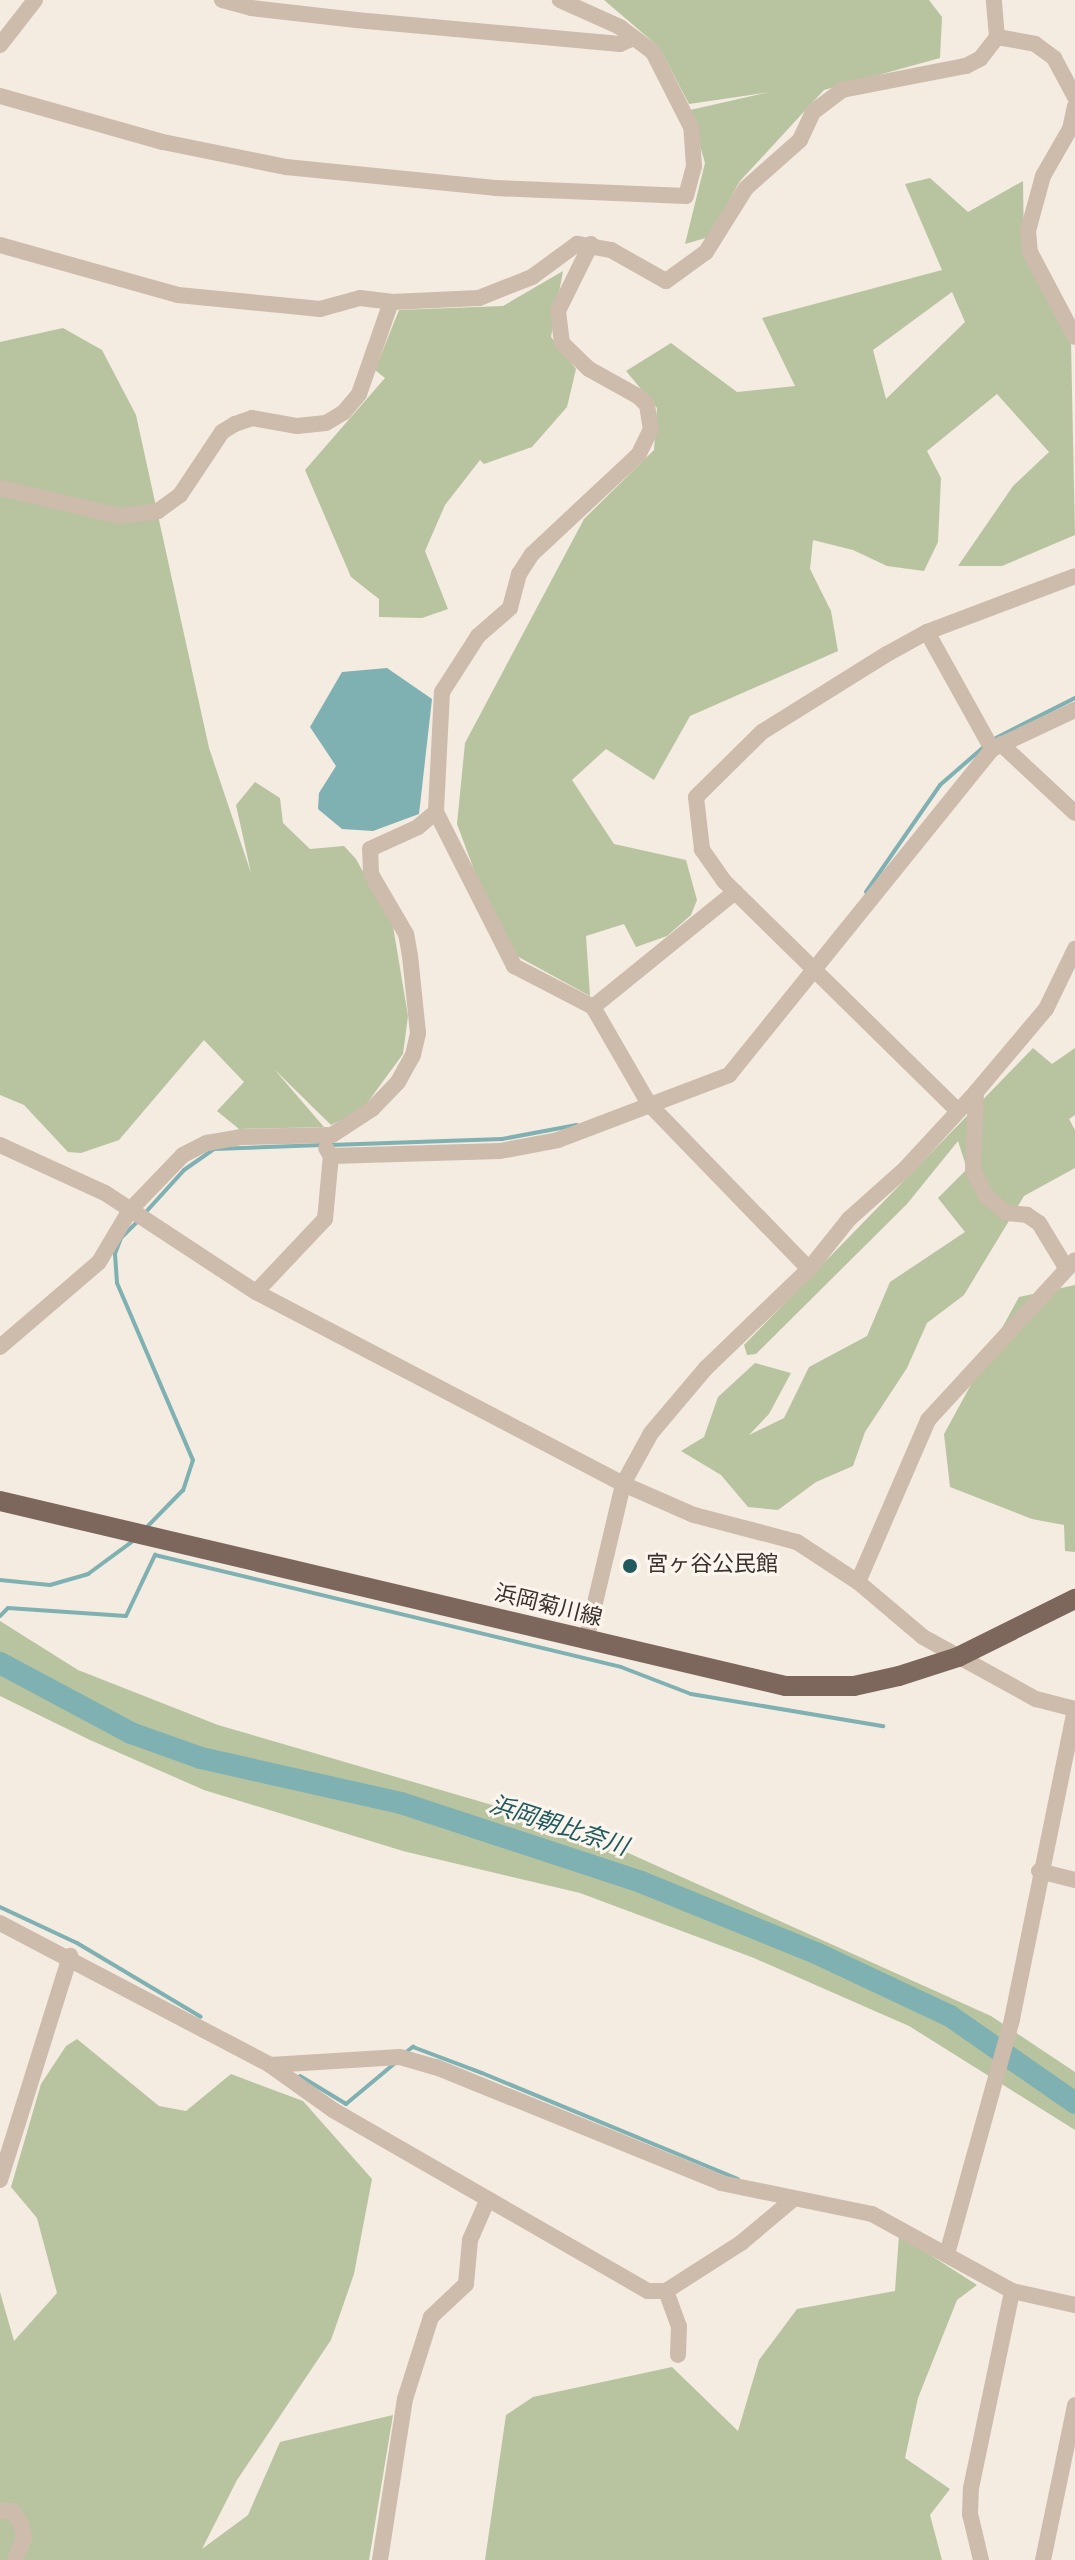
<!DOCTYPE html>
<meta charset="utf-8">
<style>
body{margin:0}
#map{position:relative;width:1075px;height:2560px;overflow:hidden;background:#f4ebe1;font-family:Overpass,"Noto Sans JP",sans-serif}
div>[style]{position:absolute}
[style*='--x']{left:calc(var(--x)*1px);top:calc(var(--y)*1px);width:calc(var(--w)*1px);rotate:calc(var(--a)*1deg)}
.green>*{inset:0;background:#b8c4a0}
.water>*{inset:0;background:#7fb0b2}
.stream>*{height:4px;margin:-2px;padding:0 2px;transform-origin:2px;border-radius:2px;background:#7fb0b2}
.river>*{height:22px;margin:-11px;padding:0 11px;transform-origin:11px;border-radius:11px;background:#7fb0b2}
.minor>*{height:16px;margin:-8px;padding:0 8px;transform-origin:8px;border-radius:8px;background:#cdbbac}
.major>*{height:20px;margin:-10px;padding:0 10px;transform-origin:10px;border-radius:10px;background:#7d675c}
.dots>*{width:22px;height:22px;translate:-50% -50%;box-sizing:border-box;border:4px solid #fbf5ee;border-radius:50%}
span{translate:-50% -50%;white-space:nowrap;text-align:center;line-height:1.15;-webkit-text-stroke:6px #fbf5ee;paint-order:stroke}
.poi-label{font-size:22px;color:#3b302b}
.left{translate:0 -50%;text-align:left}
.street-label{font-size:22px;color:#3b302b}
.water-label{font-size:24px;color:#1f5a5e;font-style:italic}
</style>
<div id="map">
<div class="green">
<div style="clip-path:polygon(604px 0,929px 0,942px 17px,940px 58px,824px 90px,740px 181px,709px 237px,685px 244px,705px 163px,690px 110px,770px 92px,689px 104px,659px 47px)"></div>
<div style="clip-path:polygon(evenodd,930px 178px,968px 212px,1023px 181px,1024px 251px,1071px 342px,1075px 535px,1002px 566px,958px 566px,1013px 486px,1049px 452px,997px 394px,927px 451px,941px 478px,938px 542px,924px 571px,887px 566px,853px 550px,813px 540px,810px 569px,831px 611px,838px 651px,690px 716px,654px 780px,606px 749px,572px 780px,614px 844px,686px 860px,697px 900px,691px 915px,667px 936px,636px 947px,624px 924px,586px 936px,590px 996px,515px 955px,477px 878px,457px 824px,465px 743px,584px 519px,654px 450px,657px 408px,626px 371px,671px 343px,737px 392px,795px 386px,762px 318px,942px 270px,905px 184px,930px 178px,952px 292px,965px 322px,886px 399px,873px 350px,952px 292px)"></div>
<div style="clip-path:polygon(563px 271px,551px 337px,576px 369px,567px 407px,532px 447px,484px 464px,480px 460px,445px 505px,425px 551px,448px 609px,422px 618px,379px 617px,379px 599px,351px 577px,305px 470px,385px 378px,375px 370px,399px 310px,503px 306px)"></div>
<div style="clip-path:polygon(63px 328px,102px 350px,136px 415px,209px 748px,251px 873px,236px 805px,255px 782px,280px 798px,283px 823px,310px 849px,344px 846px,356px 859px,393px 926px,408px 1016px,403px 1054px,362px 1110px,331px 1125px,274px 1069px,324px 1127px,239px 1129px,217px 1111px,244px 1082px,204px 1040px,119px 1140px,81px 1153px,68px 1152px,24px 1105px,0 1095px,0 342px)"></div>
<div style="clip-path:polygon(1033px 1048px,1052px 1064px,1075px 1048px,1075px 1115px,1069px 1119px,1075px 1130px,1075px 1168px,1024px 1196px,964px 1295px,927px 1323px,907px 1368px,865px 1432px,853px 1466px,816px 1482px,778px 1510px,748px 1507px,721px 1475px,681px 1451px,704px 1437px,718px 1397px,755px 1363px,791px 1373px,769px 1414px,749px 1435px,784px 1418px,809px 1367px,867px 1336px,890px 1282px,965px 1232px,938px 1198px,967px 1169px,958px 1141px,907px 1204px,756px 1354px,747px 1355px,744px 1345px)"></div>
<div style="clip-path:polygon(1075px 1285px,1075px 1552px,1065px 1551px,1064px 1525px,1032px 1519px,950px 1487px,944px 1434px,1019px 1297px)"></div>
<div style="clip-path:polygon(0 1621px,78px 1670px,218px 1725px,506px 1809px,615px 1847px,991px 2016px,1075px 2072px,1075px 2130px,909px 2026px,754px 1958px,580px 1893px,403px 1851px,204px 1790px,90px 1740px,0 1696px)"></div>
<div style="clip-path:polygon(77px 2039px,159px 2106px,186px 2111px,231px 2074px,303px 2101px,372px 2179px,354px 2274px,331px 2340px,237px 2480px,202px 2549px,248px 2515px,280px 2442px,393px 2415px,369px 2560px,0 2560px,0 2292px,14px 2341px,57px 2293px,37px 2218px,11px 2187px,41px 2084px,66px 2046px)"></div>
<div style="clip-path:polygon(899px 2235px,977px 2285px,957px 2300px,918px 2398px,905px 2458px,950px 2489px,930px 2515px,942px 2560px,485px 2560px,506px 2415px,533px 2397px,672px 2367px,738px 2431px,759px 2360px,797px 2309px,895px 2291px)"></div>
</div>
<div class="water">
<div style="clip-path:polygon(387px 668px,432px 699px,419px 814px,373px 831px,342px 829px,318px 809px,319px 793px,336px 766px,310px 727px,342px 672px)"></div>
</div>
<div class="stream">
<div style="--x:996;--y:738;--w:89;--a:-26.9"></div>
<div style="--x:866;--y:892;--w:130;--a:-55.3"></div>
<div style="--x:940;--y:785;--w:61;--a:-41"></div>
<div style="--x:331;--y:1145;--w:171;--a:-2"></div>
<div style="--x:502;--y:1139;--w:76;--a:-10.6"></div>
<div style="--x:145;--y:1213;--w:58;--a:-47.8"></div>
<div style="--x:184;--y:1170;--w:37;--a:-35"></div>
<div style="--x:214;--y:1149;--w:108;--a:-2.1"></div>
<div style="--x:139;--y:1220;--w:25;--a:135"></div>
<div style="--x:121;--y:1238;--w:17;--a:111"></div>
<div style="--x:115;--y:1254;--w:29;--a:86"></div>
<div style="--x:117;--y:1283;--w:193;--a:66.8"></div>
<div style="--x:193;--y:1460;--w:32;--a:108"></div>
<div style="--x:183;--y:1490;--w:54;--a:134.3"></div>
<div style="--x:0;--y:1580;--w:50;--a:5.7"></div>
<div style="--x:50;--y:1585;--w:40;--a:-16"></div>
<div style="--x:88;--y:1574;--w:56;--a:-36.3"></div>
<div style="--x:0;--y:1616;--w:11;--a:-45"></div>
<div style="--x:8;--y:1608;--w:118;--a:3.9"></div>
<div style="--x:126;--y:1616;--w:68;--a:-64.6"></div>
<div style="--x:155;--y:1555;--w:479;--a:13.5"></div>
<div style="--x:621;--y:1667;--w:75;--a:21.1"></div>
<div style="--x:691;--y:1694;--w:195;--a:9.5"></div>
<div style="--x:0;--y:1907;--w:85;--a:25.1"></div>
<div style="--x:77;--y:1943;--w:144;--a:30.8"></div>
<div style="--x:406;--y:2052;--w:9;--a:-36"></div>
<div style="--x:413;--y:2047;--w:74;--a:20.6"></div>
<div style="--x:482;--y:2073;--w:277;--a:22.5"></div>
<div style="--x:300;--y:2076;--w:54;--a:31.3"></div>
<div style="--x:346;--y:2104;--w:62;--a:-39.8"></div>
</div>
<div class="river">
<div style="--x:0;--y:1663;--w:149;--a:28.1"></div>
<div style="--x:131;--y:1733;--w:74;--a:19.7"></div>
<div style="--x:201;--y:1758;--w:205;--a:12.7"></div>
<div style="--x:401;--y:1803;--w:253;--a:18.2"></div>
<div style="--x:641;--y:1882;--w:189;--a:22.1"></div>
<div style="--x:816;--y:1953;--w:148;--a:25.2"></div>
<div style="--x:950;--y:2016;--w:152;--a:34.8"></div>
</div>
<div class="minor">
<div style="--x:222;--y:0;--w:30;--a:15"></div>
<div style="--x:251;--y:8;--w:106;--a:6.5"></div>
<div style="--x:356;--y:20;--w:265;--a:5.2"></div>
<div style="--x:620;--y:44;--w:12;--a:-24"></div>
<div style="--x:997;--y:37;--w:39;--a:10"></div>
<div style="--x:1035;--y:44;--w:24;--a:36"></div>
<div style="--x:1054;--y:58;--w:44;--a:61.7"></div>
<div style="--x:0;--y:45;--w:57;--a:-52.1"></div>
<div style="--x:0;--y:96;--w:169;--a:15.8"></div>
<div style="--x:163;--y:142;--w:126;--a:11.5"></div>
<div style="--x:286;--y:167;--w:210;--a:5.7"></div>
<div style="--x:495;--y:188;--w:191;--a:2.4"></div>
<div style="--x:686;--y:196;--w:31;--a:-75"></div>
<div style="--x:694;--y:166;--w:39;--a:-94"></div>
<div style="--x:691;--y:127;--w:84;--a:-116.9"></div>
<div style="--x:653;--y:52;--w:41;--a:-142.9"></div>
<div style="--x:620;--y:27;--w:66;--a:-155.8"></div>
<div style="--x:1075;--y:106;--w:24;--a:102"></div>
<div style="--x:1070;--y:129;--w:54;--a:119.9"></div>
<div style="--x:1043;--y:176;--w:57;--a:105.3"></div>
<div style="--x:1028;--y:231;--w:21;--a:85"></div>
<div style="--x:1030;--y:252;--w:96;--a:62.1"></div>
<div style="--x:591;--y:244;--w:75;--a:116.2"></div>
<div style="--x:558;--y:311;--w:32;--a:83"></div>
<div style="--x:562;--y:343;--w:37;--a:44"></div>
<div style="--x:589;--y:369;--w:57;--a:29.2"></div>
<div style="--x:639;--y:397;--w:11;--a:45"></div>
<div style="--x:647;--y:405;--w:24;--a:81"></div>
<div style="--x:651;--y:429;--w:28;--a:116"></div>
<div style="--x:639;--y:454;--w:146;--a:136.9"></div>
<div style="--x:532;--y:554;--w:24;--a:123"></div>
<div style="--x:519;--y:574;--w:35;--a:105"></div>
<div style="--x:510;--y:608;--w:43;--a:138.8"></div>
<div style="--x:478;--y:636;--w:67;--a:122.7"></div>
<div style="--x:442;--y:692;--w:120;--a:92.9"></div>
<div style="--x:436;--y:812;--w:173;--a:63.1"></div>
<div style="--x:514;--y:966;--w:89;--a:27.4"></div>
<div style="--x:593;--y:1007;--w:112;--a:60"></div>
<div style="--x:649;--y:1104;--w:230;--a:45.9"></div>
<div style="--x:0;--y:245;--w:185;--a:15.7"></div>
<div style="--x:178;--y:295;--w:143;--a:5.6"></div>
<div style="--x:320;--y:309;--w:41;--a:-15.4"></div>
<div style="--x:360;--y:298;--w:31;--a:7"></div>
<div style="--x:391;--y:302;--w:88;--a:-2.6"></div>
<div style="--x:479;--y:298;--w:57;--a:-21.6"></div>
<div style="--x:532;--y:277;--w:56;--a:-36.3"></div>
<div style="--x:577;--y:244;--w:35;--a:10"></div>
<div style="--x:611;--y:250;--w:63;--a:29.4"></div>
<div style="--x:666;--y:281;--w:49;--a:-35.9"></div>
<div style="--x:706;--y:252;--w:75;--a:-58"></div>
<div style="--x:746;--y:188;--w:72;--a:-41.6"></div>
<div style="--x:800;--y:140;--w:31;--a:-65"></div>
<div style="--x:813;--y:112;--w:36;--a:-37"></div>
<div style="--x:842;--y:90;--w:126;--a:-11"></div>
<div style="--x:966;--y:66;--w:16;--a:-27"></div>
<div style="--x:980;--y:59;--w:28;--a:-52"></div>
<div style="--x:997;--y:37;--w:37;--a:-95"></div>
<div style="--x:0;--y:488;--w:123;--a:13.1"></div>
<div style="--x:120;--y:516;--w:38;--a:-7"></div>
<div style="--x:158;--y:511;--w:27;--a:-36"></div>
<div style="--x:180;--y:495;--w:76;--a:-56.3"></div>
<div style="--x:222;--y:432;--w:15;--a:-32"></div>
<div style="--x:235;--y:424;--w:18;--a:-19"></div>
<div style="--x:252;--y:418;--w:46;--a:10.1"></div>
<div style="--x:297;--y:426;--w:29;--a:-6"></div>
<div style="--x:326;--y:423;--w:21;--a:-31"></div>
<div style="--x:344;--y:412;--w:23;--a:-50"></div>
<div style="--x:359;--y:394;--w:97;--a:-70.8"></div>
<div style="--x:927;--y:632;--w:134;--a:60.9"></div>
<div style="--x:1001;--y:744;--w:101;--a:43"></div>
<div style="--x:593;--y:1007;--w:183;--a:-39"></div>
<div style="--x:976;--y:1092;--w:78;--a:92.2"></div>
<div style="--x:973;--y:1170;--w:29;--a:63"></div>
<div style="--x:986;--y:1196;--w:26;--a:40"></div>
<div style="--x:1006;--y:1213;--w:21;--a:5"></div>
<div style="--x:1027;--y:1215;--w:14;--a:34"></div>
<div style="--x:1039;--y:1223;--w:50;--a:58.8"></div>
<div style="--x:958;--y:1111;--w:328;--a:-135.5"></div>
<div style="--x:724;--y:881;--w:39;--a:-125"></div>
<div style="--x:702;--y:849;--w:52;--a:-96.6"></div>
<div style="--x:696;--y:797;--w:93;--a:-44.6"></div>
<div style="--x:762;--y:732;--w:147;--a:-32"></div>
<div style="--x:887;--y:654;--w:46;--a:-28.8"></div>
<div style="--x:927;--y:632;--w:158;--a:-20.7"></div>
<div style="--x:0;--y:1145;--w:115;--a:24.6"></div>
<div style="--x:105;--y:1193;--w:181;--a:33.3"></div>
<div style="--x:256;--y:1292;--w:414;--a:27.6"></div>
<div style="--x:623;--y:1484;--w:77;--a:23.6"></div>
<div style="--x:694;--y:1515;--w:106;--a:14.7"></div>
<div style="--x:797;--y:1542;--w:73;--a:33.3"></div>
<div style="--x:858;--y:1582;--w:85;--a:40.2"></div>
<div style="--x:923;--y:1637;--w:129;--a:28.8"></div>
<div style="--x:1036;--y:1699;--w:40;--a:14.4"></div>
<div style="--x:331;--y:1156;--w:169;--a:-1.7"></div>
<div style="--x:500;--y:1151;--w:59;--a:-10.7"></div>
<div style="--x:558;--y:1140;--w:183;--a:-20.8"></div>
<div style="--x:729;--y:1075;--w:419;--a:-51.1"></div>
<div style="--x:992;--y:749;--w:92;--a:-25.2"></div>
<div style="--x:256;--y:1292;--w:100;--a:-46.6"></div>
<div style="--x:325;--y:1219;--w:63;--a:-84.6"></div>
<div style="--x:331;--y:1156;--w:9;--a:-122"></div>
<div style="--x:0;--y:1347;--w:130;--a:-40.6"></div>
<div style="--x:99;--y:1262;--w:61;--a:-59.2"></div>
<div style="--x:130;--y:1210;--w:76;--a:-46.1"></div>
<div style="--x:183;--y:1155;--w:27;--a:-27"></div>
<div style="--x:207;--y:1143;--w:34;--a:-10"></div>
<div style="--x:240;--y:1137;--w:92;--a:-1.2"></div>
<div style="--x:332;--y:1135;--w:48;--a:-33"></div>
<div style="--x:372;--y:1109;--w:37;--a:-46"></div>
<div style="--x:398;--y:1082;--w:31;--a:-61"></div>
<div style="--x:413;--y:1055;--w:23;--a:-77"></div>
<div style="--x:418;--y:1033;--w:77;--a:-95.9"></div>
<div style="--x:410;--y:956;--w:22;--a:-100"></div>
<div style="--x:406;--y:934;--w:69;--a:-120.3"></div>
<div style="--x:371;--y:874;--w:25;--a:-92"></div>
<div style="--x:370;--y:849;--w:53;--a:-24.6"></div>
<div style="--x:418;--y:827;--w:23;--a:-40"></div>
<div style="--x:858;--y:1582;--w:176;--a:-66.6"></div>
<div style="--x:928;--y:1420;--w:217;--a:-47.4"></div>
<div style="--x:586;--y:1641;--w:161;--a:-76.7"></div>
<div style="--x:623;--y:1484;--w:58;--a:-61.2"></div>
<div style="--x:651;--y:1433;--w:84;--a:-49.8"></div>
<div style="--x:705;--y:1369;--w:144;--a:-43.9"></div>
<div style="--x:809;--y:1269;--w:64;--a:-51.3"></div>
<div style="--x:849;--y:1219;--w:75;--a:-41.8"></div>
<div style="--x:905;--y:1169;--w:105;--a:-47.3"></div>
<div style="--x:976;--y:1092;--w:109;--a:-49.9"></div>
<div style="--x:1046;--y:1009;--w:67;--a:-64.2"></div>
<div style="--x:1039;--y:1871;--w:37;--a:14"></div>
<div style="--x:0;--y:1923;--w:305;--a:27.7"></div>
<div style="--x:270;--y:2065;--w:130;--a:-3.5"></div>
<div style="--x:400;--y:2057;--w:37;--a:16"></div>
<div style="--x:436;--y:2067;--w:308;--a:22.1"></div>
<div style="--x:721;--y:2183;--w:154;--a:11.6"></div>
<div style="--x:872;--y:2214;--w:160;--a:28.8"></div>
<div style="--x:1012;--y:2291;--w:65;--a:12.5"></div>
<div style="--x:270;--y:2065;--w:77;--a:35.5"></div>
<div style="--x:333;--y:2110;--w:363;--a:29.9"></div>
<div style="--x:648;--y:2291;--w:18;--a:0"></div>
<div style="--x:666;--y:2291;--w:89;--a:-32.6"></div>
<div style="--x:741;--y:2243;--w:65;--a:-40"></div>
<div style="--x:0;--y:2180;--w:235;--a:-72.6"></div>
<div style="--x:947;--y:2254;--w:244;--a:-74.5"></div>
<div style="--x:1012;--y:2019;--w:316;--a:-78.5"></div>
<div style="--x:666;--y:2291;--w:37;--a:70"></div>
<div style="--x:679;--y:2326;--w:29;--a:92"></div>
<div style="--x:0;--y:2511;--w:13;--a:0"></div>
<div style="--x:13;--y:2511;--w:15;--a:58"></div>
<div style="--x:21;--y:2524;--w:14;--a:78"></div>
<div style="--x:24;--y:2538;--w:24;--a:112"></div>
<div style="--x:380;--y:2560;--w:163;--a:-81.2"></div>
<div style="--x:405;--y:2399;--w:86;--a:-72.4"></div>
<div style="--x:431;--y:2317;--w:48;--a:-43.3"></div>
<div style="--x:466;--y:2284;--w:44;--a:-84.8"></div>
<div style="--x:470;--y:2240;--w:43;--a:-66.4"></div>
<div style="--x:981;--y:2560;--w:47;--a:-103.4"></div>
<div style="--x:970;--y:2514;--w:26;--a:-88"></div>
<div style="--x:971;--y:2488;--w:201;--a:-78.2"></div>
<div style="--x:1043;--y:2560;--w:158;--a:-78.3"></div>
</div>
<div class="major">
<div style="--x:0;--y:1501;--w:807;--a:13.26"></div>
<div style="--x:785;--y:1686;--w:69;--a:0"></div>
<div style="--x:854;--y:1686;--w:46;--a:-12.5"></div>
<div style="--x:899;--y:1676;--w:62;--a:-17.9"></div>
<div style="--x:958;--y:1657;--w:131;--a:-26.4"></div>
</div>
<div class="dots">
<div style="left:630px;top:1566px;background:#1f5a5e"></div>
</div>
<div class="poi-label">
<span class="left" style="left:646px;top:1566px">宮ヶ谷公民館</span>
</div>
<div class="street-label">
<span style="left:548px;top:1607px;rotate:14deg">浜岡菊川線</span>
</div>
<div class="water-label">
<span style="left:558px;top:1828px;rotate:18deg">浜岡朝比奈川</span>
</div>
</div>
